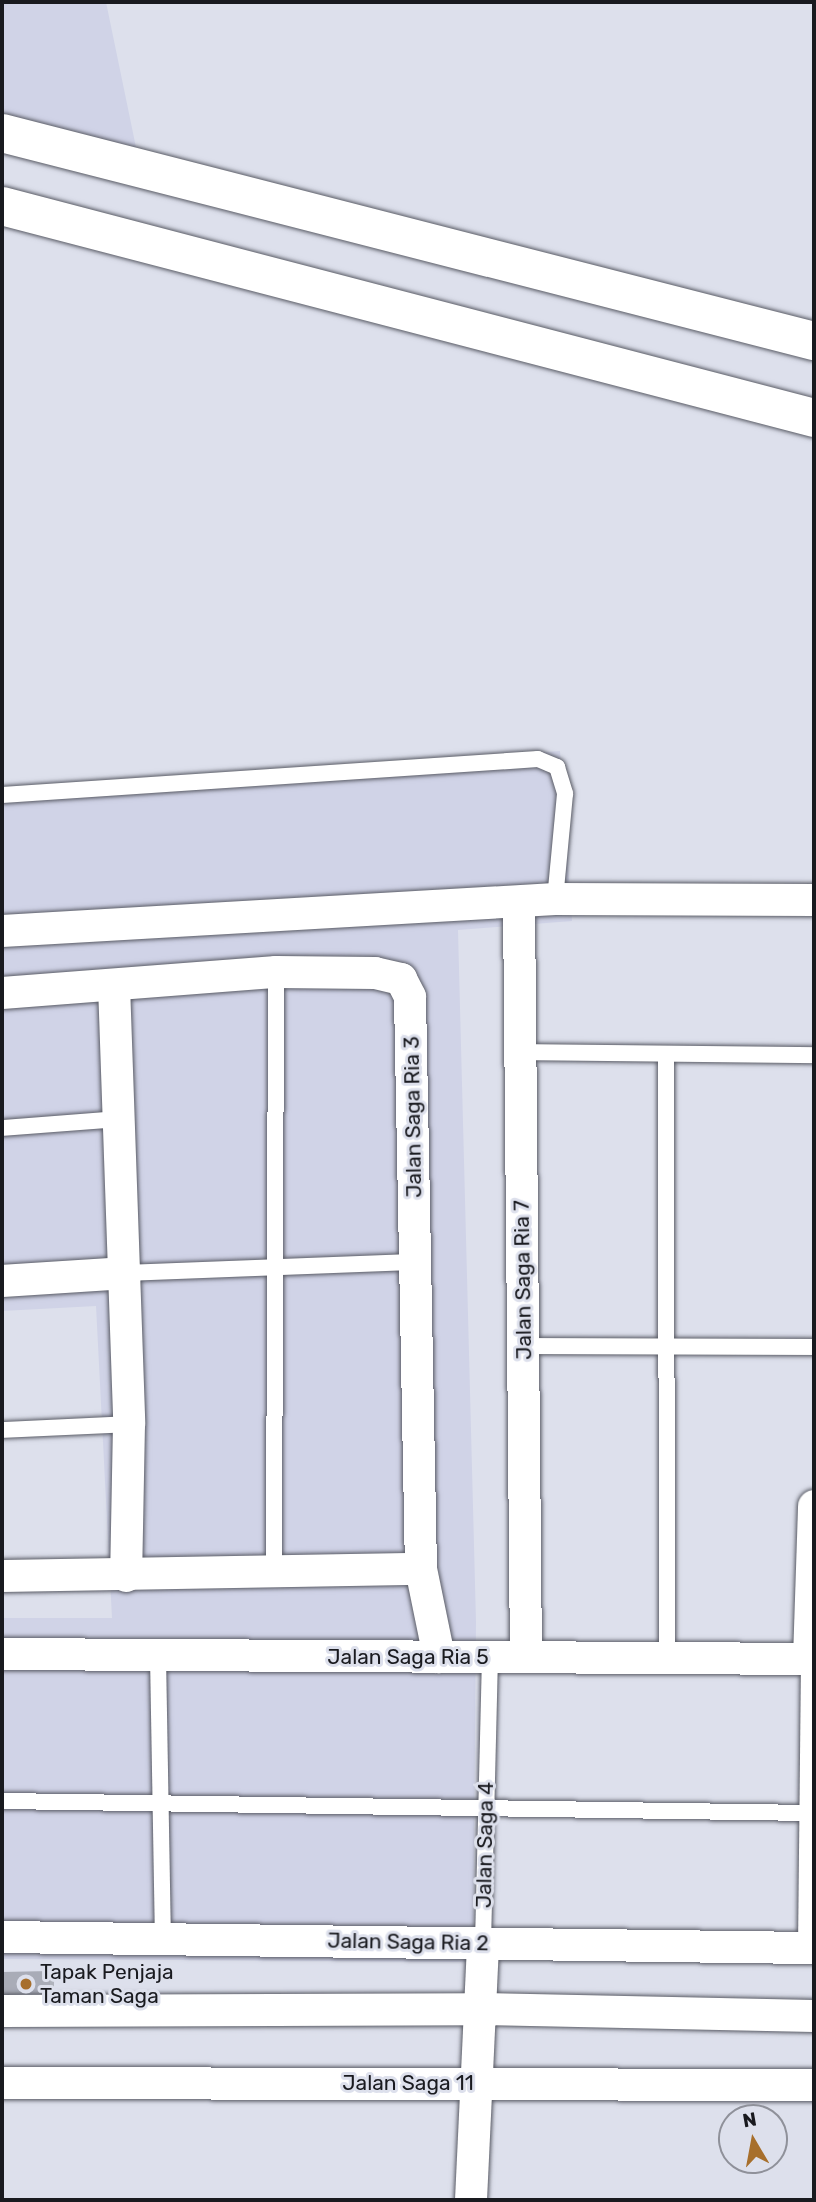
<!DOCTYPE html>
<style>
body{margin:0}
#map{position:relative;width:816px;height:2202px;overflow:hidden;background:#dde0ec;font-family:Rubik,sans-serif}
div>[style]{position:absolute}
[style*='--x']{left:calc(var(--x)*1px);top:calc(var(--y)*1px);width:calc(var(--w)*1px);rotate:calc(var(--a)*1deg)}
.built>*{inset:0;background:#d0d3e7}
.shadow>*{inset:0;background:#0003}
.building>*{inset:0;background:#a9acb7}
.roads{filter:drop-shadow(0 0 2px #595b65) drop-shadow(0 0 2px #595b65)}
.lane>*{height:16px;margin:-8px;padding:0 8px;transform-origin:8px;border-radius:8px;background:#fff}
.street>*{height:32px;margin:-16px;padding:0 16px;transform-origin:16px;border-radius:16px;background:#fff}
.secondary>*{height:38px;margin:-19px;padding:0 19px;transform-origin:19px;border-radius:19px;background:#fff}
.dots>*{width:19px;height:19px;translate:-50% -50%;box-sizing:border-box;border:4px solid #dde0ec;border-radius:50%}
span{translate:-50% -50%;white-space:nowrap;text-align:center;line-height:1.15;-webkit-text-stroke:6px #dde0ec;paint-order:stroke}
.street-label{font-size:21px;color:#191a1f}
.poi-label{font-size:21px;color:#191a1f}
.left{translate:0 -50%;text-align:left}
.frame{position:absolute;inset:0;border:4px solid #191a1f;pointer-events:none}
.north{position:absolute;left:718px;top:2104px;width:70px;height:70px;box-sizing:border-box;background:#dde0ec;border:2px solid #8f919a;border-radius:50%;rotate:350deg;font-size:19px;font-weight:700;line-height:28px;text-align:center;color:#191a1f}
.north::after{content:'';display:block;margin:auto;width:24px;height:32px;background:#a76f2c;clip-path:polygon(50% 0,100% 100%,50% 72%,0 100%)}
</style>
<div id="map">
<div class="built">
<div style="clip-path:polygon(2px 2px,106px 2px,138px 157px,2px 120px)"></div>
<div style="clip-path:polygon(560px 751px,572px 921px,458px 930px,476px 1622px,473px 1962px,2px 1959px,2px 1618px,112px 1618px,96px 1306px,2px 1311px,2px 792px)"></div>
</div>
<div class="shadow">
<div style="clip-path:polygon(2px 1973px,49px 1973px,54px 1978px,54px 2000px,2px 2000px)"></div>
</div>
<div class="building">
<div style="clip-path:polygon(50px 1971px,50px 1995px,2px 1996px,2px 1972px)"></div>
</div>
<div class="roads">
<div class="lane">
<div style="--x:2;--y:795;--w:537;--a:-3.84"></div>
<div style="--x:538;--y:759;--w:21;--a:23"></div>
<div style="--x:557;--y:767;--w:28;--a:73"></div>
<div style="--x:565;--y:794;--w:105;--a:95.4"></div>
<div style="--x:520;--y:1052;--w:294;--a:0.6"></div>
<div style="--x:666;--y:1054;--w:604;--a:89.91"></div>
<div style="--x:2;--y:1128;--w:116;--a:-4.4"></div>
<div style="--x:126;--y:1273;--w:291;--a:-2.2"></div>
<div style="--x:524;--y:1346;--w:290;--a:0.2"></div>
<div style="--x:2;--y:1430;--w:127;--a:-2.7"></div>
<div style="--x:274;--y:1572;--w:600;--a:-89.81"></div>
<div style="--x:158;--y:1656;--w:283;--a:89"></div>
<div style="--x:2;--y:1801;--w:812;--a:0.85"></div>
<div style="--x:483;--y:1943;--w:286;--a:-88.6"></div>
<div style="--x:806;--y:1948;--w:289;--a:-89.4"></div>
</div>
<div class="street">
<div style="--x:519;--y:904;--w:753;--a:89.47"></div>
<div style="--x:2;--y:931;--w:554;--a:-3.31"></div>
<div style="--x:555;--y:899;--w:259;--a:0.2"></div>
<div style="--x:114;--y:985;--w:439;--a:88"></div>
<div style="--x:129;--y:1424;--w:152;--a:91.1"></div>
<div style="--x:2;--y:993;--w:275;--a:-4.4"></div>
<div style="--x:276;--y:972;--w:99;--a:0.6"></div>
<div style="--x:375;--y:973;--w:27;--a:13"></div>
<div style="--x:401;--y:979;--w:20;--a:63"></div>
<div style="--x:410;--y:997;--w:572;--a:88.9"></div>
<div style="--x:421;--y:1569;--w:90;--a:78.4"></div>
<div style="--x:2;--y:1281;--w:124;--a:-3.7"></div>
<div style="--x:2;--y:1576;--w:419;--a:-1"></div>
<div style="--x:2;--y:1654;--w:812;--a:0.35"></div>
<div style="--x:809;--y:1659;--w:153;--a:-88.1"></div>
<div style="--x:2;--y:1937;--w:812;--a:0.78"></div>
<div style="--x:2;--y:2011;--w:476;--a:-0.2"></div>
<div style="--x:478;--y:2009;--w:336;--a:1.2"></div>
<div style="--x:2;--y:2083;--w:812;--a:0.14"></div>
<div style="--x:471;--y:2200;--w:257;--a:-87.3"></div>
</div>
<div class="secondary">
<div style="--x:2;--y:133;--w:838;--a:14.37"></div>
<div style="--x:2;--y:206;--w:839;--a:14.63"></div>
</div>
</div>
<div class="dots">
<div style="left:26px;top:1984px;background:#a76f2c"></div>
</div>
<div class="street-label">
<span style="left:413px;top:1117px;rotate:-91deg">Jalan Saga Ria 3</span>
<span style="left:523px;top:1280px;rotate:-91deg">Jalan Saga Ria 7</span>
<span style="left:408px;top:1657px">Jalan Saga Ria 5</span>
<span style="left:485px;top:1845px;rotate:-89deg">Jalan Saga 4</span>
<span style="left:408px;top:1942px;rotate:1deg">Jalan Saga Ria 2</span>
<span style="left:408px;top:2083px">Jalan Saga 11</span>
</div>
<div class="poi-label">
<span class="left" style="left:40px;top:1984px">Tapak Penjaja<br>Taman Saga</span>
</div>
<div class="frame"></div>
<div class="north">N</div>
</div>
